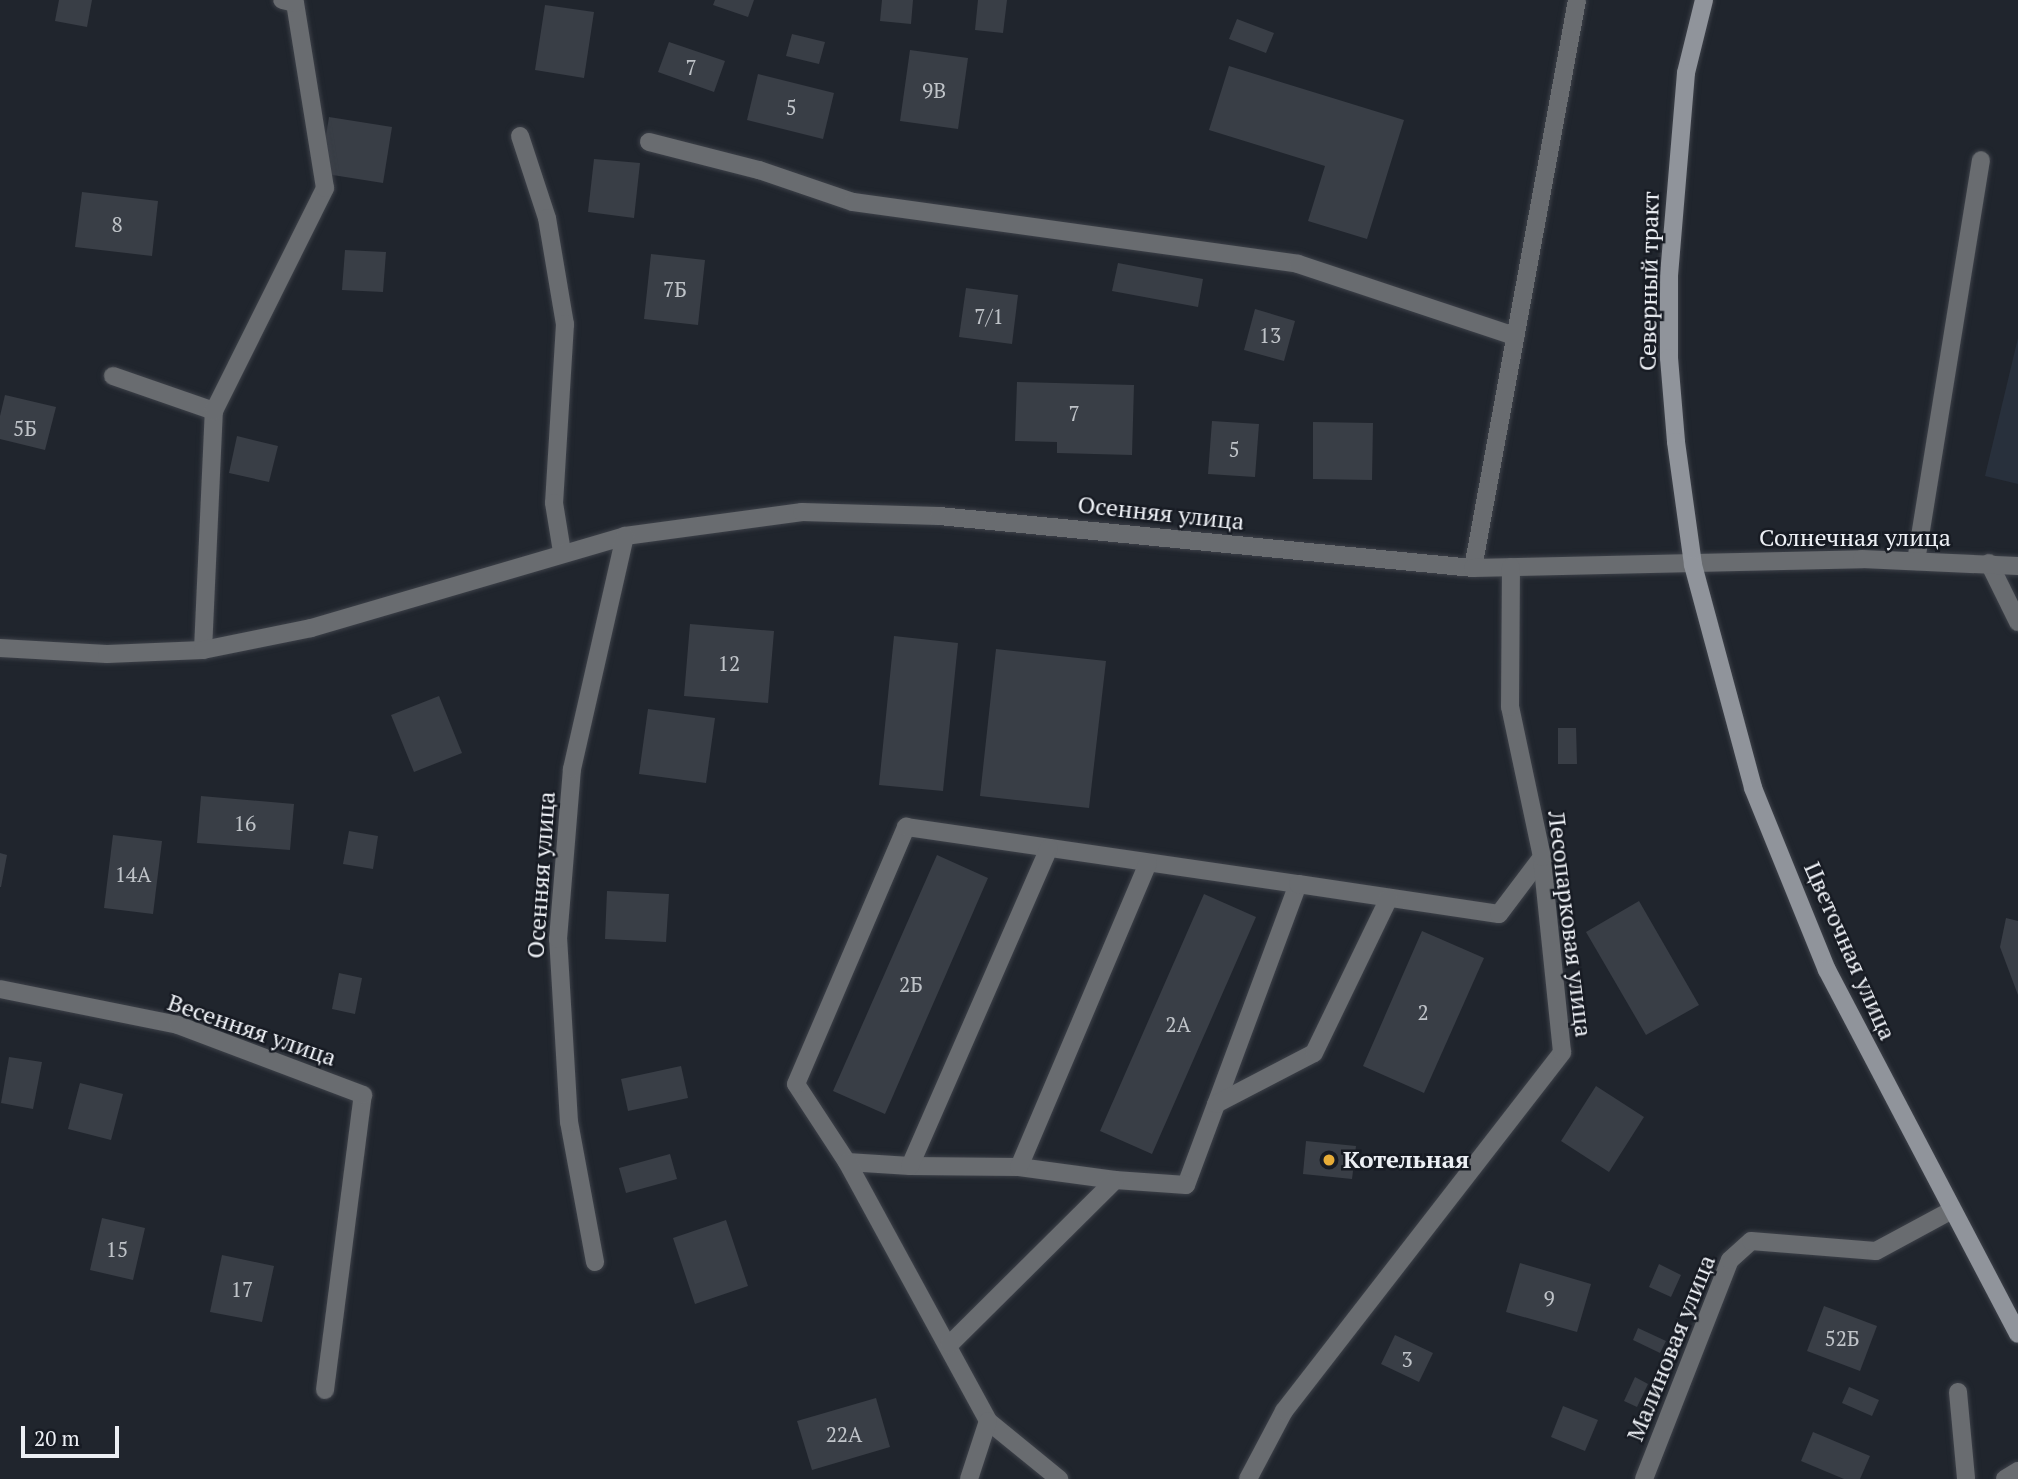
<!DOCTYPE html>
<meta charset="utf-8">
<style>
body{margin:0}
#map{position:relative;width:2018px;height:1479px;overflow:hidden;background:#20252d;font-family:"PT Serif",serif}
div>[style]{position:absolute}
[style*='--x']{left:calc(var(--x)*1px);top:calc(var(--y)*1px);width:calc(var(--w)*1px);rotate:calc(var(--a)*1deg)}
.built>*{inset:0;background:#28303c}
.building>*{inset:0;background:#393e46}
.roads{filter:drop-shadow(0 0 2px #3d4149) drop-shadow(0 0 2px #3d4149)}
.lane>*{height:18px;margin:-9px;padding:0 9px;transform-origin:9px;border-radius:9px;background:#696c70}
.street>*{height:18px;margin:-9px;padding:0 9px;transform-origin:9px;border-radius:9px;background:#696c70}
.secondary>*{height:18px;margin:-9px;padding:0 9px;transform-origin:9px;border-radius:9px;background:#90949b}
.dots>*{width:19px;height:19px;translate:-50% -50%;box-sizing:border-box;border:4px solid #171b23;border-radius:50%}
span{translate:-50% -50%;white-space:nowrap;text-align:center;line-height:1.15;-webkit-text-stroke:5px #171b23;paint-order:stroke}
.number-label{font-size:21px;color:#bfc3c8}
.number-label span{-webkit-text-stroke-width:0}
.street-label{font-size:24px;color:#eceff4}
.poi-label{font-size:24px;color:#eceff4;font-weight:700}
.left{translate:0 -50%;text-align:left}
.scale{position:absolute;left:21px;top:1426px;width:98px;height:32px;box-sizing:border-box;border:4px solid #eceff4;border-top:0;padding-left:9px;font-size:21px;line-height:24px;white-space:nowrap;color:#eceff4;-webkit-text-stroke:5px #171b23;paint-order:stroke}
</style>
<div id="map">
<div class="built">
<div style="clip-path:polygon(2018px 338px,2018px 484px,1985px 476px)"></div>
</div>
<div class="building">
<div style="clip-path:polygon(59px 0,92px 0,87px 27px,55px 21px)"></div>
<div style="clip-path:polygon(715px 0,754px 0,748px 17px,713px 5px)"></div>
<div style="clip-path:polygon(882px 0,913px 0,911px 24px,880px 21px)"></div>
<div style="clip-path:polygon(978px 0,1007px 0,1003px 33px,975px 30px)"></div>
<div style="clip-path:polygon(545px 5px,594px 12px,584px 78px,535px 70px)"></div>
<div style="clip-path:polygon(1237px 19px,1274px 33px,1266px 53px,1229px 39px)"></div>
<div style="clip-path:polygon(792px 34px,825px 42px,819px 64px,786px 56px)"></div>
<div style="clip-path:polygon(669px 42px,725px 61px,714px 92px,658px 72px)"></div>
<div style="clip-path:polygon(910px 50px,968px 58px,958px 129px,900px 121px)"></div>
<div style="clip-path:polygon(1229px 66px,1404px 120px,1367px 239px,1308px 221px,1325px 166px,1209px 130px)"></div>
<div style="clip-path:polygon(758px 74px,834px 93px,823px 139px,747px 120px)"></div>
<div style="clip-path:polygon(329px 117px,392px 127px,383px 183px,320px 173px)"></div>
<div style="clip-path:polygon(594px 159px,640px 163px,634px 218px,588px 212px)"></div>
<div style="clip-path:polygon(82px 192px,158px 201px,152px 256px,75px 247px)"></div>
<div style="clip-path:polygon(345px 250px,386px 252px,383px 292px,342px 290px)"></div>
<div style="clip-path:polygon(651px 254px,705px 260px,698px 325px,644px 319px)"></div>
<div style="clip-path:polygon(1118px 263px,1203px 279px,1198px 307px,1112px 291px)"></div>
<div style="clip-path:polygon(966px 288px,1018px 295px,1012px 344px,959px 337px)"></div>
<div style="clip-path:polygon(1255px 309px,1295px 321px,1284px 361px,1244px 350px)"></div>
<div style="clip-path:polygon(1017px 382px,1134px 385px,1132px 455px,1057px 453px,1057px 442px,1015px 441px)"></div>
<div style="clip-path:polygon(5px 395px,56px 407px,45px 450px,0 439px,0 416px)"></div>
<div style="clip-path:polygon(1212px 421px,1259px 424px,1255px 477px,1208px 474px)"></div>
<div style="clip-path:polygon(1313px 422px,1373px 423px,1372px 480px,1313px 479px)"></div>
<div style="clip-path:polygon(237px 436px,278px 446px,269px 482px,229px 473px)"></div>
<div style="clip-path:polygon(690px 624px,774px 631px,768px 703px,684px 696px)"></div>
<div style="clip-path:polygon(894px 636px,958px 643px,943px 791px,879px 785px)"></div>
<div style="clip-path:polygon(996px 649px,1106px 661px,1089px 808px,980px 796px)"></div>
<div style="clip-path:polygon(439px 696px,462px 753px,414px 772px,391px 715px)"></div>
<div style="clip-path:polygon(648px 709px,715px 718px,706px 783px,639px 774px)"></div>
<div style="clip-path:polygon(1558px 728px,1576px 728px,1577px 764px,1558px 764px)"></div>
<div style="clip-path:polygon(201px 796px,294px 804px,290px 850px,197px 843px)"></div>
<div style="clip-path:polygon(349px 831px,378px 836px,373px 869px,343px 864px)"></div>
<div style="clip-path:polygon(113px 835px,162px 841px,153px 914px,104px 908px)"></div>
<div style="clip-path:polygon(0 853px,7px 855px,1px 887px,0 887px)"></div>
<div style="clip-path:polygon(937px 855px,988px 878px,885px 1114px,833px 1091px)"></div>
<div style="clip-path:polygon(607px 891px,669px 894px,666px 942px,605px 939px)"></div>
<div style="clip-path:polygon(1204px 894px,1256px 917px,1152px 1154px,1100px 1131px)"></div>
<div style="clip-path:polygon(1639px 901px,1699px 1005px,1646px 1035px,1586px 932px)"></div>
<div style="clip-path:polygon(2006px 918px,2018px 921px,2018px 995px,2000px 947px)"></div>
<div style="clip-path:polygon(1422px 931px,1484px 958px,1424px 1093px,1363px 1066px)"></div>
<div style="clip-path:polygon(339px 973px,362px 978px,355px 1014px,332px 1009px)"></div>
<div style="clip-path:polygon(9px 1057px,42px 1062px,33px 1109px,1px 1103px)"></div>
<div style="clip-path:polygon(681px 1066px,688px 1098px,628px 1111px,621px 1079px)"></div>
<div style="clip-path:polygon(80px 1083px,123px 1094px,111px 1140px,68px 1129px)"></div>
<div style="clip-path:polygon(1596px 1086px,1644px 1117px,1609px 1172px,1561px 1141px)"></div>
<div style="clip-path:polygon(1306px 1141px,1356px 1146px,1352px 1179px,1303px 1174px)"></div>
<div style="clip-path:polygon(670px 1154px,677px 1179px,626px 1193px,619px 1168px)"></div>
<div style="clip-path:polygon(102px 1218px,145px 1228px,133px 1280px,90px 1270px)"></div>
<div style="clip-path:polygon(726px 1220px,748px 1286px,695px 1304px,673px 1238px)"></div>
<div style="clip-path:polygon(222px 1255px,274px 1266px,262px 1322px,210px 1312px)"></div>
<div style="clip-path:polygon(1520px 1263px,1591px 1284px,1577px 1332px,1506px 1312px)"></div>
<div style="clip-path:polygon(1659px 1264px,1681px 1275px,1671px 1297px,1649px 1287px)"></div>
<div style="clip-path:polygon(1824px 1306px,1877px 1326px,1860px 1371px,1807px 1351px)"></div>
<div style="clip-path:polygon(1638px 1328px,1666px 1341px,1660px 1353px,1633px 1340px)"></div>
<div style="clip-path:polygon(1395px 1335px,1433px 1353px,1419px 1382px,1381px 1364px)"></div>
<div style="clip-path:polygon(1635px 1377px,1648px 1384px,1637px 1407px,1624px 1401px)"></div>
<div style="clip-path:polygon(1849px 1387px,1879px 1400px,1872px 1416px,1842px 1403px)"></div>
<div style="clip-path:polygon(876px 1398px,890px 1447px,812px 1470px,797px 1421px)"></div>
<div style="clip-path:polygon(1563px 1406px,1598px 1420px,1585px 1451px,1551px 1437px)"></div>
<div style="clip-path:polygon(1813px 1432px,1870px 1456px,1860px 1479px,1844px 1479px,1801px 1461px)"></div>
</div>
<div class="roads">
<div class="lane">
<div style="--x:520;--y:136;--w:86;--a:71.8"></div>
<div style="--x:547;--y:218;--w:108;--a:80.4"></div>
<div style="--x:565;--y:324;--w:179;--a:93.5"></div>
<div style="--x:554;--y:503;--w:50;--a:80.7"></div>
<div style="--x:649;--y:142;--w:114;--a:14.3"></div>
<div style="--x:759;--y:170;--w:99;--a:18.8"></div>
<div style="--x:853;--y:202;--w:449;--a:7.9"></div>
<div style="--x:1298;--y:264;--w:229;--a:18.4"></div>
<div style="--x:113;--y:376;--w:107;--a:19.1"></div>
<div style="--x:1916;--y:561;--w:406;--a:-80.8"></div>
<div style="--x:1989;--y:563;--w:66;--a:63.8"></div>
<div style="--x:1473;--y:568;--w:577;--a:-79.62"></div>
<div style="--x:203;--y:650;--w:239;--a:-87.4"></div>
<div style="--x:214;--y:411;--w:249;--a:-63.5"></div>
<div style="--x:325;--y:188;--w:187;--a:-99.2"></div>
<div style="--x:295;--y:3;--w:13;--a:-167"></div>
<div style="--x:1298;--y:884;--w:321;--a:110.4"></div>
<div style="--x:1186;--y:1185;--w:71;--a:-176"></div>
<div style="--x:1115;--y:1180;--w:97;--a:-172.3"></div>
<div style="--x:1019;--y:1167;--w:109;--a:-179.5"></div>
<div style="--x:910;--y:1166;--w:63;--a:-176.4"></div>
<div style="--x:847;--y:1162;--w:93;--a:-123.2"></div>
<div style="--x:796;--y:1084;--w:280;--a:-66.8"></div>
<div style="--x:906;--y:827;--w:396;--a:8.3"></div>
<div style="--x:1298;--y:884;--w:203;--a:8.5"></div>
<div style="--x:1499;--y:914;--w:71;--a:-53"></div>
<div style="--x:1216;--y:1104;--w:110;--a:-27.5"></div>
<div style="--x:1314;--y:1053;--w:172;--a:-64.2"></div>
<div style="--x:847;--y:1162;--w:295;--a:61.4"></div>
<div style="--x:988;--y:1421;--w:92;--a:39.2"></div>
<div style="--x:910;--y:1166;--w:347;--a:-66.4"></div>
<div style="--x:1019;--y:1167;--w:330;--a:-67"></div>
<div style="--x:949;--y:1345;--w:234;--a:-44.8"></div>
<div style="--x:325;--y:1390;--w:297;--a:-82.7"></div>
<div style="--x:1958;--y:1392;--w:87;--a:84.7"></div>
<div style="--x:969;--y:1479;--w:61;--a:-71.9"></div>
</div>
<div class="street">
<div style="--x:0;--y:648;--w:107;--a:3.2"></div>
<div style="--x:107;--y:654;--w:96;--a:-2.4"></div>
<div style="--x:203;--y:650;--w:110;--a:-11.5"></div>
<div style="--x:311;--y:628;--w:327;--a:-16.3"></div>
<div style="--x:625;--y:536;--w:179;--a:-7.7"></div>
<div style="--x:802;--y:512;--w:137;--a:1.7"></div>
<div style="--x:939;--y:516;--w:537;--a:5.56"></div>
<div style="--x:1473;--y:568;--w:389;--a:-1.3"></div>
<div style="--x:1862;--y:559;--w:156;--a:2.6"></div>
<div style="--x:0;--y:989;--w:182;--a:11.4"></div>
<div style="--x:178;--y:1025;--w:198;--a:20.7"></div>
<div style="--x:595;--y:1262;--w:142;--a:-100.5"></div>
<div style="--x:569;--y:1122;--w:183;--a:-93.4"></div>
<div style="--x:558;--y:939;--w:171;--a:-85.3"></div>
<div style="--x:572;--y:769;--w:239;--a:-77.2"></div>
<div style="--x:1248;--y:1479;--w:77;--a:-62.1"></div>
<div style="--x:1284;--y:1411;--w:454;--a:-52.2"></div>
<div style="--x:1562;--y:1052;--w:196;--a:-95.9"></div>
<div style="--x:1542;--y:857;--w:153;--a:-102"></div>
<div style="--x:1510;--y:707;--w:140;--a:-89.6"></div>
<div style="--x:1644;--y:1479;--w:235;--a:-68.6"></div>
<div style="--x:1730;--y:1260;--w:28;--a:-42"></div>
<div style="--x:1751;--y:1241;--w:125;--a:4.6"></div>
<div style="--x:1876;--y:1251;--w:84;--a:-28.4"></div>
<div style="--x:2005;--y:1479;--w:15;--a:-32"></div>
</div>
<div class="secondary">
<div style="--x:1704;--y:0;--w:75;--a:103.9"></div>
<div style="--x:1686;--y:73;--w:203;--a:94.8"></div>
<div style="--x:1669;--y:275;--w:83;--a:90"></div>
<div style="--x:1669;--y:358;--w:84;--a:85.2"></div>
<div style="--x:1676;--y:442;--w:124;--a:82.1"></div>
<div style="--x:1693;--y:565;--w:231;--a:74.9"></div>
<div style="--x:1753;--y:788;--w:196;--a:67.9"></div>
<div style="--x:1827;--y:970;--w:411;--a:62.3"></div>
</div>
</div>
<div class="dots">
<div style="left:1329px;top:1160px;background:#e7ac37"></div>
</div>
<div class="number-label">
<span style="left:691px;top:67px">7</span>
<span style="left:934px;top:90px">9В</span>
<span style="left:791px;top:107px">5</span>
<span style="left:117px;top:224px">8</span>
<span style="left:675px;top:289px">7Б</span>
<span style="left:989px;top:316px">7/1</span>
<span style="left:1270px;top:335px">13</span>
<span style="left:1074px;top:413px">7</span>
<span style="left:25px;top:428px">5Б</span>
<span style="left:1234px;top:449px">5</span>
<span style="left:729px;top:663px">12</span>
<span style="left:245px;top:823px">16</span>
<span style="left:133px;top:874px">14А</span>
<span style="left:911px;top:984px">2Б</span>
<span style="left:1423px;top:1012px">2</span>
<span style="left:1178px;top:1024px">2А</span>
<span style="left:117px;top:1249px">15</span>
<span style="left:242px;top:1289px">17</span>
<span style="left:1549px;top:1298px">9</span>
<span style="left:1842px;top:1338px">52Б</span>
<span style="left:1407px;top:1359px">3</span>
<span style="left:844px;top:1434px">22А</span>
</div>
<div class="street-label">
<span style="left:1649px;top:281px;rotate:-89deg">Северный тракт</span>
<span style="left:1161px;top:513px;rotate:6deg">Осенняя улица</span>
<span style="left:1855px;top:538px">Солнечная улица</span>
<span style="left:541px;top:875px;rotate:-86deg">Осенняя улица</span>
<span style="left:1570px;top:924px;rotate:83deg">Лесопарковая улица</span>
<span style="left:1850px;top:951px;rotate:66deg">Цветочная улица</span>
<span style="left:252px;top:1030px;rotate:19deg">Весенняя улица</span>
<span style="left:1671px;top:1348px;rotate:-68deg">Малиновая улица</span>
</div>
<div class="poi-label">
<span class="left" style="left:1343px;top:1160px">Котельная</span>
</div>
<div class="scale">20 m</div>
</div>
